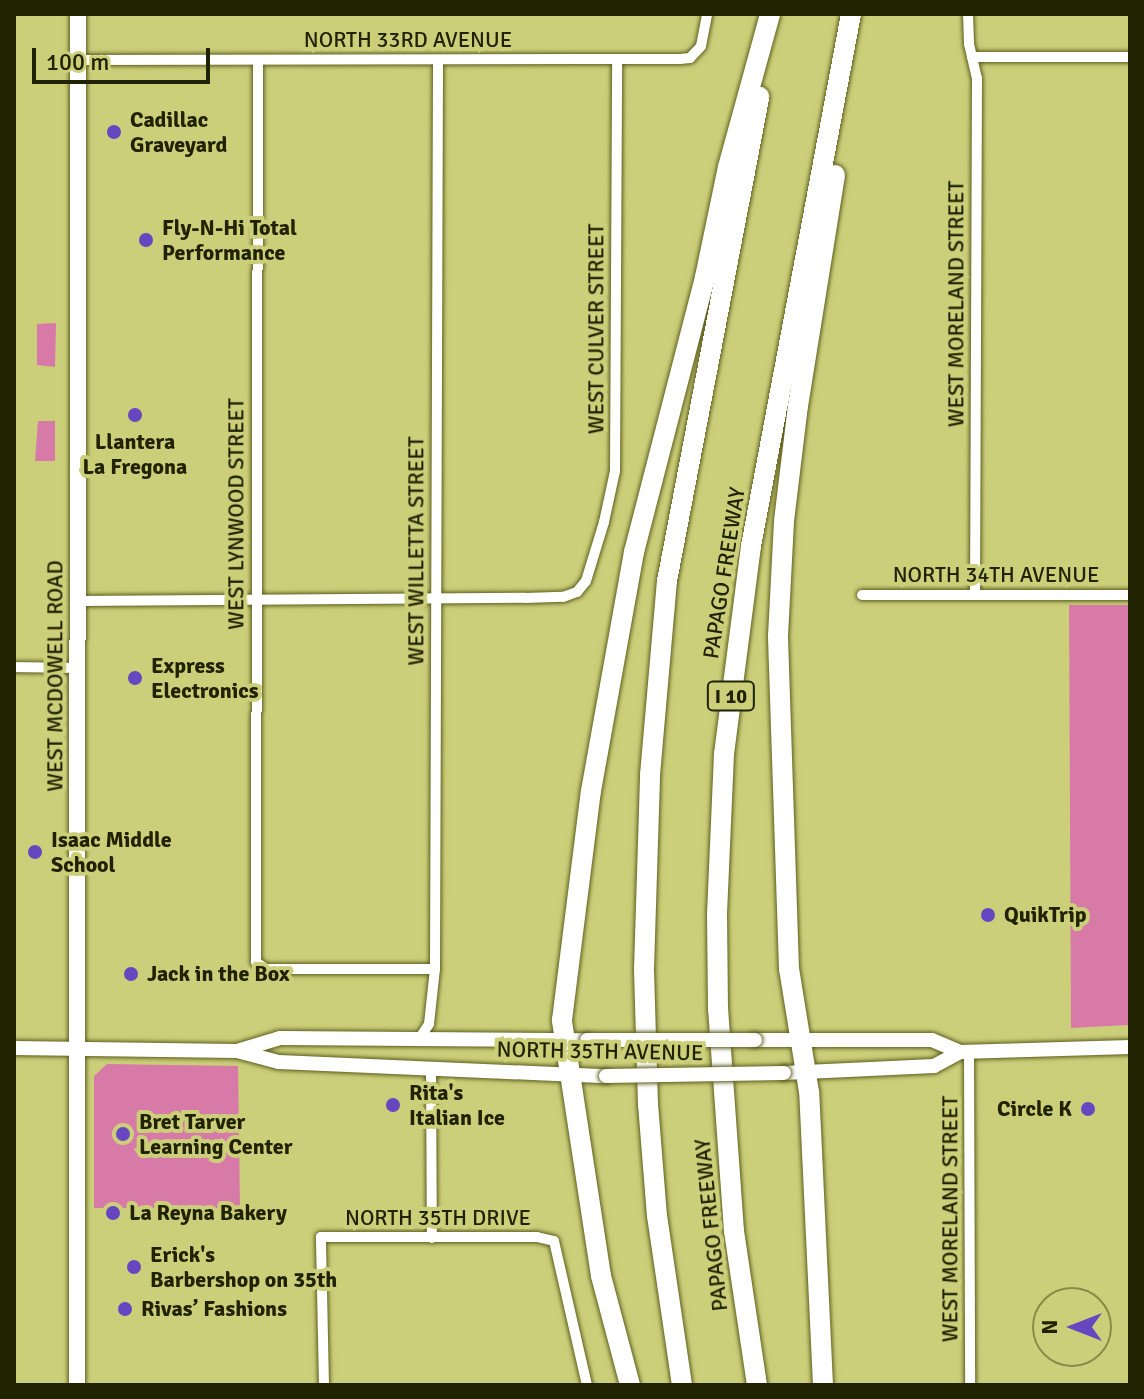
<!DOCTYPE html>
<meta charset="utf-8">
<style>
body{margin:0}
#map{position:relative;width:1144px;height:1399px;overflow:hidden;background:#cccf7a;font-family:Signika,sans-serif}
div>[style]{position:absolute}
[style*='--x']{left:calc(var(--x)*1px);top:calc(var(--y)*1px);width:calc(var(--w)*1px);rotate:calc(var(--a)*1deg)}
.green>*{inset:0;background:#d87aa8}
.roads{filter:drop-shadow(0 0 2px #5e5f1e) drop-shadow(0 0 2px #5e5f1e)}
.minor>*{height:10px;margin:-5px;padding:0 5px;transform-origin:5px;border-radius:5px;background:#fff}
.secondary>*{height:14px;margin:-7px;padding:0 7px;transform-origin:7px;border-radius:7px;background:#fff}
.primary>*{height:16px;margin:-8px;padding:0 8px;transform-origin:8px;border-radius:8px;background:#fff}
.motorway>*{height:20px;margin:-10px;padding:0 10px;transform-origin:10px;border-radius:10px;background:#fff}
.bridges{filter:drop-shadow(0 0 2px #5e5f1e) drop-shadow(0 0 2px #5e5f1e)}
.secondary-bridge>*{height:14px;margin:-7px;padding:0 7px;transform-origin:7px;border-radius:7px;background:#fff}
.dots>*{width:22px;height:22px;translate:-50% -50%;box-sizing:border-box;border:4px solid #cccf7a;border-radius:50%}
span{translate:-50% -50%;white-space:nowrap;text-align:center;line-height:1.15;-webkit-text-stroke:8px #cccf7a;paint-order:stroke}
.shield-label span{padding:2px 6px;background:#cccf7a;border:2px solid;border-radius:6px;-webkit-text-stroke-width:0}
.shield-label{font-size:20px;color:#212200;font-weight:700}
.street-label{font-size:22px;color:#212200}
.poi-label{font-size:22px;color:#212200;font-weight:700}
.left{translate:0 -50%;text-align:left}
.right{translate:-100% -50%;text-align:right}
.frame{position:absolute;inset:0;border:16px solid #212200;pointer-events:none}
.north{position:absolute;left:1032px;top:1287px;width:80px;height:80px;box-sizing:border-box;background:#cccf7a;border:2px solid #888a49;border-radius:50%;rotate:270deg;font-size:22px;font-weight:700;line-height:32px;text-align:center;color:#212200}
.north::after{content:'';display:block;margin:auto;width:28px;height:36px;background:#6647c0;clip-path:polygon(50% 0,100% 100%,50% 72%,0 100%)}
.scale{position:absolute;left:32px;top:48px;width:178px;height:36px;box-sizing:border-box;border:4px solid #212200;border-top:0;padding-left:10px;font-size:24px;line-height:28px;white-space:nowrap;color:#212200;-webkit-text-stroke:6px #cccf7a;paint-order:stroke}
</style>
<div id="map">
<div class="green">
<div style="clip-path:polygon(56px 323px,55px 367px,37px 365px,37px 324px)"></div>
<div style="clip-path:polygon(38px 421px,55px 421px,55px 461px,35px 461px)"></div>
<div style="clip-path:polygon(1069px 605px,1130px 605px,1130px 1025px,1071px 1028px)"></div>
<div style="clip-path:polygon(107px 1064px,238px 1066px,240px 1208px,94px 1208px,94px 1076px)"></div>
</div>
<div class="roads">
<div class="minor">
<div style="--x:968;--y:14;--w:30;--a:88"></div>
<div style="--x:969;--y:44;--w:35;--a:77"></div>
<div style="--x:977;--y:78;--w:517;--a:90.22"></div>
<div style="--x:972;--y:57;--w:158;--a:0"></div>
<div style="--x:78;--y:60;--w:602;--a:-0.1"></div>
<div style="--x:680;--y:59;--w:10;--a:-6"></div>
<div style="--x:690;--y:58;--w:16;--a:-47"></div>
<div style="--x:701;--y:46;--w:33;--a:-79"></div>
<div style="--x:258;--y:60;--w:902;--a:90.13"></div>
<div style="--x:256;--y:962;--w:12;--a:35"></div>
<div style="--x:266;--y:969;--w:169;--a:0"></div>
<div style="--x:862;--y:595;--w:268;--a:0"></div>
<div style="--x:77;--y:601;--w:448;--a:-0.4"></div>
<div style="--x:525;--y:598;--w:38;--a:-2"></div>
<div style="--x:563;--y:597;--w:15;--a:-20"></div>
<div style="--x:577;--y:592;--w:14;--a:-51"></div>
<div style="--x:586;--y:581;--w:62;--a:-73"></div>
<div style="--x:604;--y:522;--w:52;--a:-77.8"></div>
<div style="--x:615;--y:471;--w:411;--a:-89.7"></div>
<div style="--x:14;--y:667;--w:63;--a:0.9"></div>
<div style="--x:419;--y:1039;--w:18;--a:-56"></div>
<div style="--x:429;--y:1024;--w:55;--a:-83.8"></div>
<div style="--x:435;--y:969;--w:909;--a:-89.81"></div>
<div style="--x:969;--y:1052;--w:333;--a:89.8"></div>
<div style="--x:431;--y:1068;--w:170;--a:89.7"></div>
<div style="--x:324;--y:1385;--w:148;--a:-91.2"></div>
<div style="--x:321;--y:1237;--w:216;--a:0"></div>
<div style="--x:537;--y:1237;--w:17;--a:13"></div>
<div style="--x:554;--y:1241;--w:148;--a:77.1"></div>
</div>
<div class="secondary">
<div style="--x:755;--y:1040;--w:177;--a:0"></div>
<div style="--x:932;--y:1040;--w:30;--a:23"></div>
<div style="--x:960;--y:1052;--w:170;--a:-1.7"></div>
<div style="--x:14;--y:1048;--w:223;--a:0.8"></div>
<div style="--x:237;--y:1051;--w:43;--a:14.7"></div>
<div style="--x:279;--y:1062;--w:327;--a:2.5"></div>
<div style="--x:237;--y:1051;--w:45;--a:-16.8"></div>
<div style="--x:280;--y:1038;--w:307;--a:0.4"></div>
<div style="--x:784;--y:1073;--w:150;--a:-2.7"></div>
<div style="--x:934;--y:1066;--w:30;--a:-28"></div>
</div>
<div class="primary">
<div style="--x:77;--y:1385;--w:1371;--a:-89.96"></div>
</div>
<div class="motorway">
<div style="--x:630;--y:1385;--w:113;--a:-104.9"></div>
<div style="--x:601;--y:1276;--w:259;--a:-98.7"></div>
<div style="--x:562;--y:1020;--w:231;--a:-82.8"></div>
<div style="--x:591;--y:791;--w:243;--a:-79.8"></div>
<div style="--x:634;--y:552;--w:284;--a:-75.5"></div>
<div style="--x:705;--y:277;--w:112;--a:-78.2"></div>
<div style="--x:728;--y:167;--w:159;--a:-74.6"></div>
<div style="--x:682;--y:1385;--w:171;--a:-98.4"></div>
<div style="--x:657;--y:1216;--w:111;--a:-94.6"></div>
<div style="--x:648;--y:1105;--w:136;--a:-91.7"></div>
<div style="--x:644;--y:969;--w:194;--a:-88.2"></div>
<div style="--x:650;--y:775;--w:195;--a:-85"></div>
<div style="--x:667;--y:581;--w:493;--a:-79.2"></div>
<div style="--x:757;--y:1385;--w:156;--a:-98.5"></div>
<div style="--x:734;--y:1231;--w:223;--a:-94.1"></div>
<div style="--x:718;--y:1009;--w:95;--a:-90.6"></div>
<div style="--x:717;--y:914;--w:160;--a:-87.5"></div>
<div style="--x:724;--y:754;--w:210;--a:-82.6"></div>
<div style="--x:751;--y:546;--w:541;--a:-79.35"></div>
<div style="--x:823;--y:1385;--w:293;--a:-92.7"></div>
<div style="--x:809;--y:1092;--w:125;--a:-99.2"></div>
<div style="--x:789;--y:969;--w:333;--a:-91.9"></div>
<div style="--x:778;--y:636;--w:115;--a:-87"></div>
<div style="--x:784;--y:521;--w:116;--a:-83.1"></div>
<div style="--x:798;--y:406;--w:234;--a:-80.9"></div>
</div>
</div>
<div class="bridges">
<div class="secondary-bridge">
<div style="--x:587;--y:1040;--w:168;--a:0"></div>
<div style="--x:606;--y:1076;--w:178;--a:-1"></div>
</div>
</div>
<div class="dots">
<div style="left:114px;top:132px;background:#6647c0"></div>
<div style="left:146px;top:240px;background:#6647c0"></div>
<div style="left:135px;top:415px;background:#6647c0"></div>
<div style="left:135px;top:678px;background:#6647c0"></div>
<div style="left:35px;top:852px;background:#6647c0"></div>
<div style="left:988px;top:915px;background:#6647c0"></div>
<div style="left:131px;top:974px;background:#6647c0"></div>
<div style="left:393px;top:1105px;background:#6647c0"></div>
<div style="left:1088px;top:1109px;background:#6647c0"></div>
<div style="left:123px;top:1134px;background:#6647c0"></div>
<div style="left:113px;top:1213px;background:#6647c0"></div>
<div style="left:134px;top:1267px;background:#6647c0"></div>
<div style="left:125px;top:1309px;background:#6647c0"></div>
</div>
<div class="shield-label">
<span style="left:731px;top:696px">I 10</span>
</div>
<div class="street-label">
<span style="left:408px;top:40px">NORTH 33RD AVENUE</span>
<span style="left:956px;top:304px;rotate:-90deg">WEST MORELAND STREET</span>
<span style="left:596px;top:329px;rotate:-90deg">WEST CULVER STREET</span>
<span style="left:236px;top:514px;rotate:-90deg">WEST LYNWOOD STREET</span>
<span style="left:416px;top:551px;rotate:-90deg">WEST WILLETTA STREET</span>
<span style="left:724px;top:573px;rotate:-81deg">PAPAGO FREEWAY</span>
<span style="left:996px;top:575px">NORTH 34TH AVENUE</span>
<span style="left:55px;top:676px;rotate:-90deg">WEST MCDOWELL ROAD</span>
<span style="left:600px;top:1051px;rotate:1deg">NORTH 35TH AVENUE</span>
<span style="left:438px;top:1218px">NORTH 35TH DRIVE</span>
<span style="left:950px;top:1219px;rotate:-90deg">WEST MORELAND STREET</span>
<span style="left:711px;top:1225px;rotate:-96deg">PAPAGO FREEWAY</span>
</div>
<div class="poi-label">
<span class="left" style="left:130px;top:132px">Cadillac<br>Graveyard</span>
<span class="left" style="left:162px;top:240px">Fly-N-Hi Total<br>Performance</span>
<span style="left:135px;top:454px">Llantera<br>La Fregona</span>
<span class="left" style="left:151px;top:678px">Express<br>Electronics</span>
<span class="left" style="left:51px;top:852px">Isaac Middle<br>School</span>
<span class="left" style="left:1004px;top:915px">QuikTrip</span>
<span class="left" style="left:147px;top:974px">Jack in the Box</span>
<span class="left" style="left:409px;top:1105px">Rita's<br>Italian Ice</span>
<span class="right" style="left:1072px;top:1109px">Circle K</span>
<span class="left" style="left:139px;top:1134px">Bret Tarver<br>Learning Center</span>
<span class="left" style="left:129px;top:1213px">La Reyna Bakery</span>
<span class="left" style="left:150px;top:1267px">Erick's<br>Barbershop on 35th</span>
<span class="left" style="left:141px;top:1309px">Rivas’ Fashions</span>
</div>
<div class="frame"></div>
<div class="north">N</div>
<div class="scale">100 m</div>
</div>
